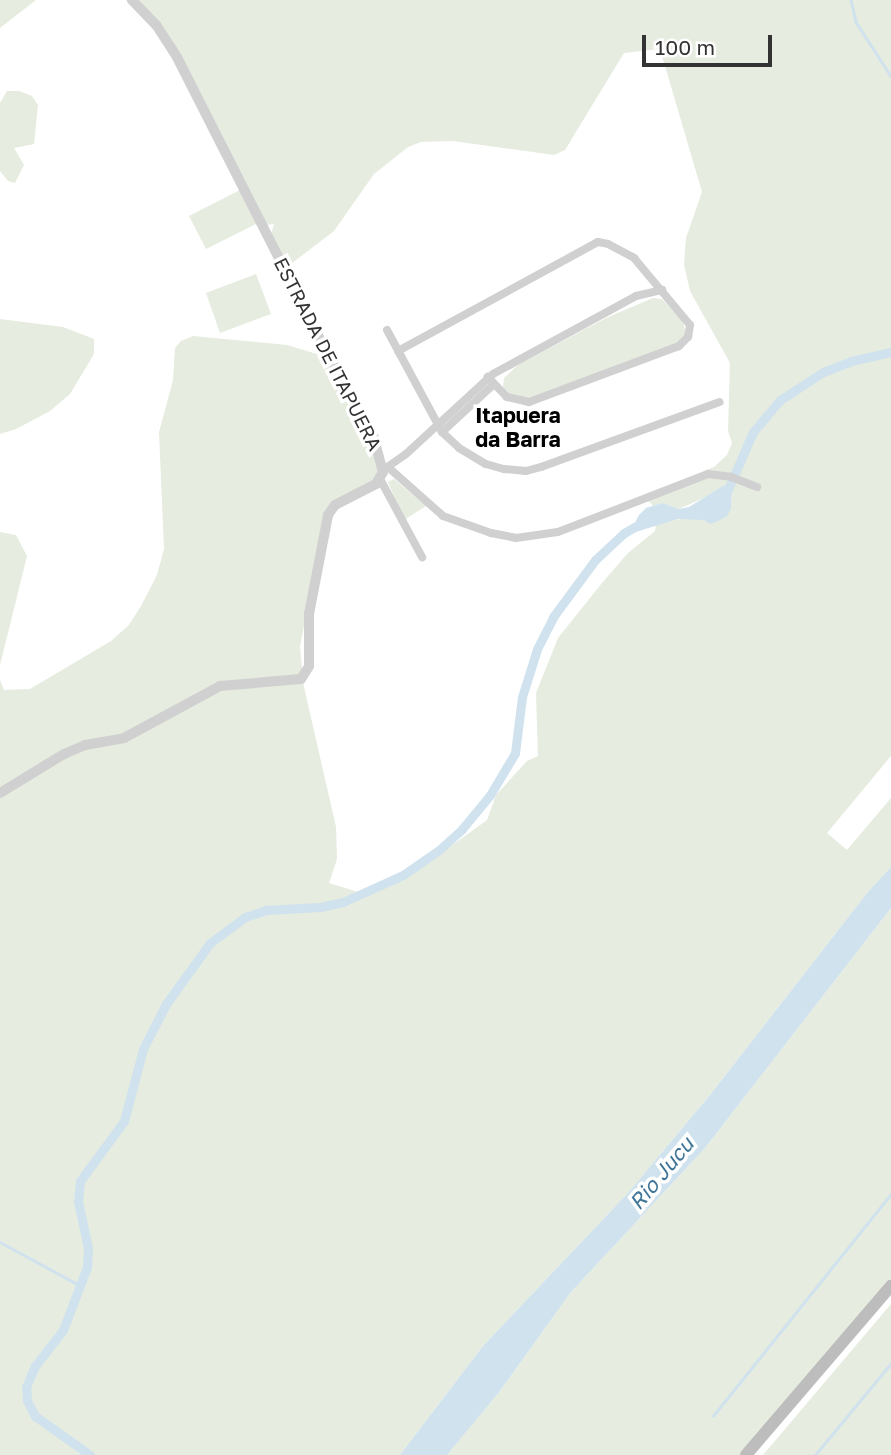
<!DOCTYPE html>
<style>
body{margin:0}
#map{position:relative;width:891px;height:1455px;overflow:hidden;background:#fff;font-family:"Golos Text",sans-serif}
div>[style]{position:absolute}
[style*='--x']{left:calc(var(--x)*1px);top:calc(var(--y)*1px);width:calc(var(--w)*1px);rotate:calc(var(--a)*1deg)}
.green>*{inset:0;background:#e6ecdf}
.water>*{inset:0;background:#cfe2ee}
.stream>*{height:2.5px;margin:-1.25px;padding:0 1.25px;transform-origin:1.25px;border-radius:1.25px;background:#cfe2ee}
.canal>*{height:9px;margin:-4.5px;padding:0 4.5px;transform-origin:4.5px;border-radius:4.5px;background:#cfe2ee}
.minor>*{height:8px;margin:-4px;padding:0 4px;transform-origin:4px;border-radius:4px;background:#d0d0d0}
.tertiary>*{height:10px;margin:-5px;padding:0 5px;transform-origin:5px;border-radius:5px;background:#d0d0d0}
.secondary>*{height:12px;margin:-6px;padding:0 6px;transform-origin:6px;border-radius:6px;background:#bdbdbd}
span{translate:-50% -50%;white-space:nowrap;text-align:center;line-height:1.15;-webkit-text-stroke:7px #fff;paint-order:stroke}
.street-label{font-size:19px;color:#333}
.neighbourhood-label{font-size:21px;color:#000;font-weight:700}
.water-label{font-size:21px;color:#3f7597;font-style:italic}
.scale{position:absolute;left:642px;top:35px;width:130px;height:32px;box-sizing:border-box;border:4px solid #333;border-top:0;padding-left:9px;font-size:21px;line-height:24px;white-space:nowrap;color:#333;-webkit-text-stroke:5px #fff;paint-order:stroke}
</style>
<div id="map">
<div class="green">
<div style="clip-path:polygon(0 0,36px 0,0 28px)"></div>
<div style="clip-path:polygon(128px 0,891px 0,891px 756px,827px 833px,847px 850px,891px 798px,891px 867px,867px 893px,710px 1095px,628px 1193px,483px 1346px,400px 1455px,0 1455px,0 680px,4px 690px,30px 689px,111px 641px,129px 625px,141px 606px,157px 575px,164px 549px,159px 432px,173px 380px,175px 348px,181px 341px,193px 336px,287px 345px,317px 354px,327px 358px,373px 444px,379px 467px,375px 481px,325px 514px,300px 647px,304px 687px,336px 827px,337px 859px,329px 883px,368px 895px,393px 885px,447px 849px,487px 820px,496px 795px,527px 761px,538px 756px,536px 693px,558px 638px,602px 583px,628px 553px,655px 531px,656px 524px,731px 509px,732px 485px,679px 509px,662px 503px,653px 506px,643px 495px,714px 467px,727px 455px,732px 443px,728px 431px,730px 363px,690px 291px,684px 265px,686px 238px,702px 192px,660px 49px,624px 53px,565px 150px,554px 155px,453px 141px,421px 142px,408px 147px,374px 174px,334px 231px,287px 267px,271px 235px,274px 224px,266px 225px,181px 70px,152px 25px)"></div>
<div style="clip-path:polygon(7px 91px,19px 91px,32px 96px,38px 105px,34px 144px,14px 148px,24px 165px,15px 183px,8px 181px,0 171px,0 103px)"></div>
<div style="clip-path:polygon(240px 190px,258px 223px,206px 249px,189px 216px)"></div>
<div style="clip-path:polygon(256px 274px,271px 314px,220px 333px,206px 293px)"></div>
<div style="clip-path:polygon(653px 298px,662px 299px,683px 321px,686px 335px,680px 342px,527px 399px,512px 396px,503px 387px,504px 378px,518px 365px,606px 318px)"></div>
<div style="clip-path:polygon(0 319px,63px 327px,94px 339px,94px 354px,70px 394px,50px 411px,16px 429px,0 434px)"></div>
<div style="clip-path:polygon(394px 479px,426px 506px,404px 520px,390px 487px,388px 482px)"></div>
<div style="clip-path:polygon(0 532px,16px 535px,27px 556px,0 665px)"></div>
<div style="clip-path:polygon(891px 908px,891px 1282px,744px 1455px,447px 1455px,500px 1391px,571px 1292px,705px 1148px)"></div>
<div style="clip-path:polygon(891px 1304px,891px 1455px,763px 1455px)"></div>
</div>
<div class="water">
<div style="clip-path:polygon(732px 485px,731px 509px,727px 516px,718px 521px,710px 524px,704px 520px,678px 519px,629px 534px,639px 515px,646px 508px,662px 503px,679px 509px,689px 507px,723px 486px)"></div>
<div style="clip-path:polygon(891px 867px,891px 908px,705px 1148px,571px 1292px,500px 1391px,447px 1455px,400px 1455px,483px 1346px,628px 1193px,710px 1095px,867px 893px)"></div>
</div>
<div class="stream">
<div style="--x:851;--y:0;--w:23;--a:77"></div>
<div style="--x:856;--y:22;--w:64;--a:57.1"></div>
<div style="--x:0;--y:1242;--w:92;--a:28.5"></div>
<div style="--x:713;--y:1416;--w:285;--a:-51.3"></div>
<div style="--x:815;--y:1455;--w:119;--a:-50.4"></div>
</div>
<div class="canal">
<div style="--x:726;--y:494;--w:68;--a:-66.5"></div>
<div style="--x:753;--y:432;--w:42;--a:-49.8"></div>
<div style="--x:780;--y:400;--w:51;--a:-33.1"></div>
<div style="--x:823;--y:372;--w:30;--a:-21"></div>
<div style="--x:851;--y:361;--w:41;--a:-12.7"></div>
<div style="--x:90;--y:1455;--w:67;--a:-144.7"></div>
<div style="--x:35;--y:1416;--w:18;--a:-117"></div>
<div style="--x:27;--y:1400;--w:13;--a:-94"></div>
<div style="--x:26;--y:1387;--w:23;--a:-67"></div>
<div style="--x:35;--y:1366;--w:46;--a:-52.1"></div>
<div style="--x:63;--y:1330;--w:67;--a:-69.1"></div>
<div style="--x:87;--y:1267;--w:19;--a:-87"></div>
<div style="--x:88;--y:1248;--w:48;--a:-102"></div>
<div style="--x:78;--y:1201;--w:20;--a:-84"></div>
<div style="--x:80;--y:1181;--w:74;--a:-53.7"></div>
<div style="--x:124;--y:1121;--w:74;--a:-75.2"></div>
<div style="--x:143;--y:1049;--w:51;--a:-62.9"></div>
<div style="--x:166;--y:1004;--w:75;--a:-54.2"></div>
<div style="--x:210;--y:943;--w:44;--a:-36.6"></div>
<div style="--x:245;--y:917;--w:22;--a:-18"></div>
<div style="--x:266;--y:910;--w:54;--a:-3.2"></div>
<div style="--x:320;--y:907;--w:24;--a:-12"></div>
<div style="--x:343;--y:902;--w:66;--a:-24.2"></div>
<div style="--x:403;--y:875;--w:44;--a:-34.8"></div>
<div style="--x:439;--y:850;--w:31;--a:-42"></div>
<div style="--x:462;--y:829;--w:44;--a:-50.5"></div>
<div style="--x:490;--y:795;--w:49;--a:-59.2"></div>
<div style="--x:515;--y:753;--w:56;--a:-82.9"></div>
<div style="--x:522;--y:697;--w:50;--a:-72.6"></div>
<div style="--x:537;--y:649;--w:36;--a:-63"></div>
<div style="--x:553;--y:617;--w:71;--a:-53.6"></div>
<div style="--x:595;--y:560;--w:40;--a:-43"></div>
<div style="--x:624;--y:533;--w:20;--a:-30"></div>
</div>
<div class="minor">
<div style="--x:387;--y:330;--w:116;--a:61.7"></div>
<div style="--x:442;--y:432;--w:23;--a:43"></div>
<div style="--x:459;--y:448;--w:31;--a:31"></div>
<div style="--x:486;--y:464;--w:19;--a:16"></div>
<div style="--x:504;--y:469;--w:22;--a:5"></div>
<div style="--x:526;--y:471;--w:16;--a:-15"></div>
<div style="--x:541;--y:467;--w:190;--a:-20"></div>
<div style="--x:398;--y:351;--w:228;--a:-28.6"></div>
<div style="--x:598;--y:242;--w:10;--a:11"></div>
<div style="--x:608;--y:244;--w:30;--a:28"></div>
<div style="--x:634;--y:258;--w:87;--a:50.1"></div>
<div style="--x:690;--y:325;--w:12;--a:99"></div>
<div style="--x:688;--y:337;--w:13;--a:135"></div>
<div style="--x:679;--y:346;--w:160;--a:159.5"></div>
<div style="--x:529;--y:402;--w:23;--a:-167"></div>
<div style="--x:507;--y:397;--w:28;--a:-134"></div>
<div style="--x:442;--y:432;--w:71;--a:-42.7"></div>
<div style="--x:386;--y:468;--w:24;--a:-35"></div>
<div style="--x:406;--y:454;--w:118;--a:-42.6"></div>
<div style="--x:493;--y:374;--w:163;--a:-28.6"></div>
<div style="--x:636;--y:296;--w:27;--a:-13"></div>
<div style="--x:389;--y:468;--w:72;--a:41.6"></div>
<div style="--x:443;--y:516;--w:51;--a:19.5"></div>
<div style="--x:491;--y:533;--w:25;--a:11"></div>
<div style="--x:516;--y:538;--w:42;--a:-8.1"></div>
<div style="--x:558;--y:532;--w:161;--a:-21.1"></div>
<div style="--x:708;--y:474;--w:23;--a:7"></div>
<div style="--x:731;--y:477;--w:28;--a:21"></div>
<div style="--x:380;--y:479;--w:89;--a:61.7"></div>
</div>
<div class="tertiary">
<div style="--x:0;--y:793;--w:75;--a:-31.4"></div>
<div style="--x:64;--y:754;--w:23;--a:-23"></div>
<div style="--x:85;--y:745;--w:40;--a:-10"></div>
<div style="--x:124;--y:738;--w:109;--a:-28.4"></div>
<div style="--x:220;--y:686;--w:81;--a:-4.9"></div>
<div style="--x:301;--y:679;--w:15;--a:-58"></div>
<div style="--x:309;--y:666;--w:52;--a:-90"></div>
<div style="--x:309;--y:614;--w:101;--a:-79.1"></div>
<div style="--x:328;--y:515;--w:12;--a:-55"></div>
<div style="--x:335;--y:505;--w:46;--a:-27.1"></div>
<div style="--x:376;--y:484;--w:14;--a:-60"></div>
<div style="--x:383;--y:472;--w:35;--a:-105"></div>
<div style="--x:374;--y:438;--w:102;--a:-118.8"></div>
<div style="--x:325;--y:349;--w:327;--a:-116.9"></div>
<div style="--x:177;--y:57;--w:38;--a:-123"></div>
<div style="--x:156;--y:25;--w:35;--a:-134"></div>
</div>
<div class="secondary">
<div style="--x:746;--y:1455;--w:223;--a:-49.4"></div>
</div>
<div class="street-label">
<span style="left:328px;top:354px;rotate:63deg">ESTRADA DE ITAPUERA</span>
</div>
<div class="neighbourhood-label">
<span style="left:518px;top:427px">Itapuera<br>da Barra</span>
</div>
<div class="water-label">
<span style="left:661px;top:1173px;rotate:-50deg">Rio Jucu</span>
</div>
<div class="scale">100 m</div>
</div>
